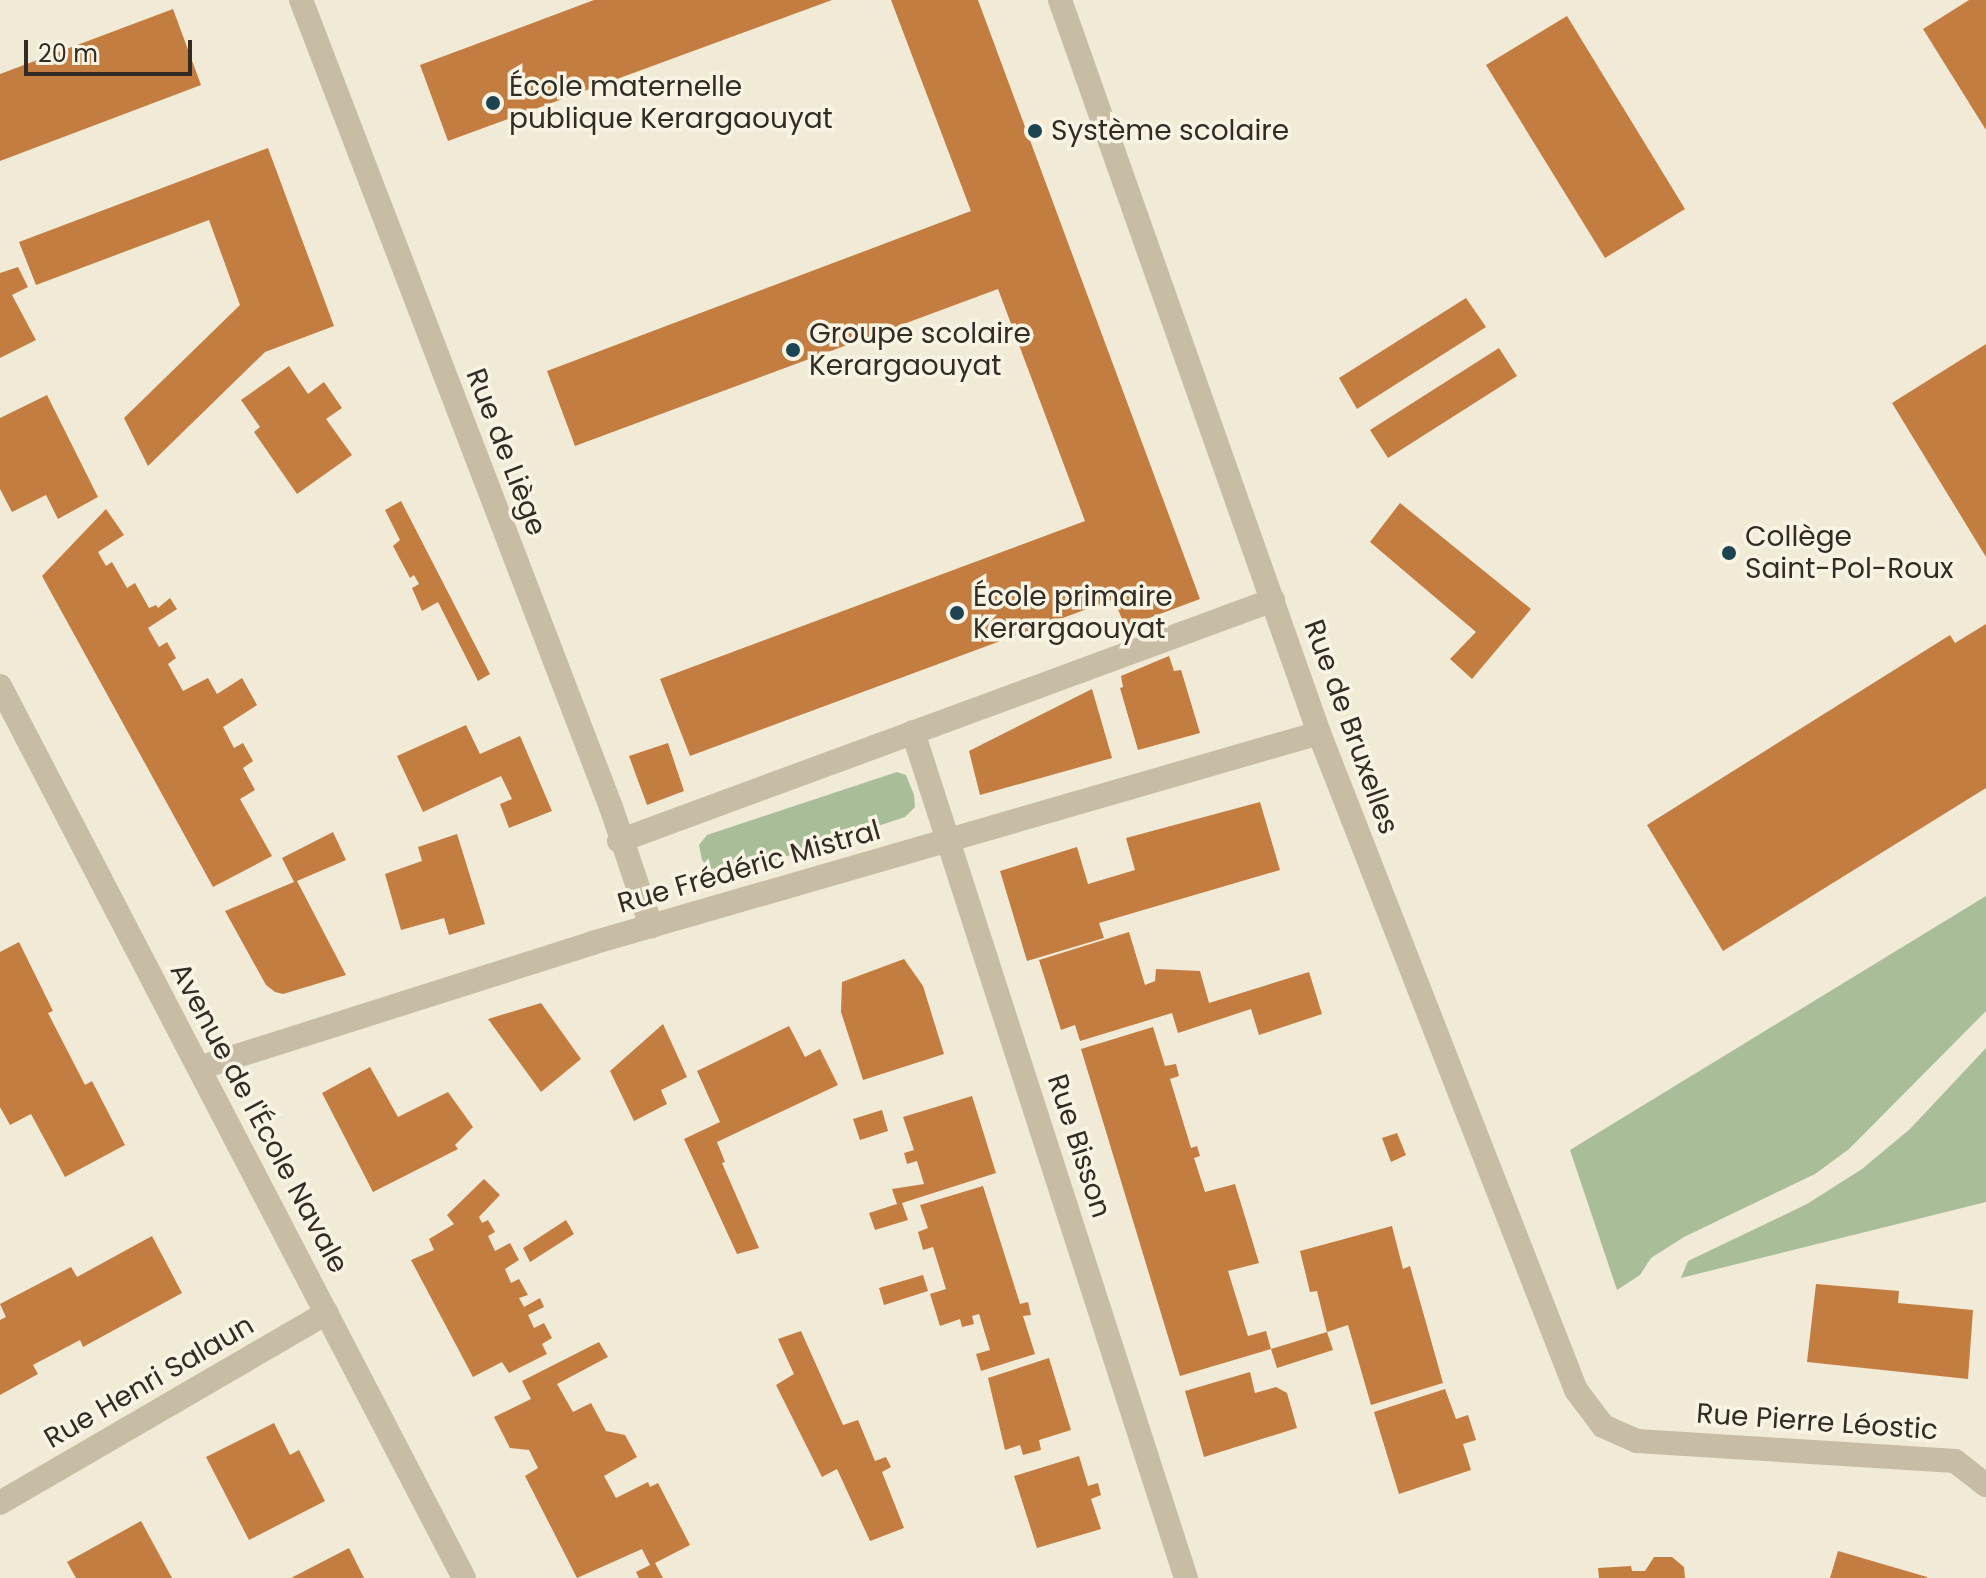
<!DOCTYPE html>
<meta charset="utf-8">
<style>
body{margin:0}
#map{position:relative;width:1986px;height:1578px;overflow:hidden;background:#f0ead7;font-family:Poppins,sans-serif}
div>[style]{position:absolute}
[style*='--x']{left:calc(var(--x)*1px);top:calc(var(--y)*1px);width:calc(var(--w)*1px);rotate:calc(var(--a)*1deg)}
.green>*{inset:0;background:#a9be98}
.building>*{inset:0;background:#c47d41}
.minor>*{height:24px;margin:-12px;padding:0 12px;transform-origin:12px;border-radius:12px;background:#c7bca4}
.dots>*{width:22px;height:22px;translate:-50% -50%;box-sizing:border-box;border:4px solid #f8f3e3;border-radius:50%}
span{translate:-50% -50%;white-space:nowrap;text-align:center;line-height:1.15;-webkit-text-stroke:7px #f8f3e3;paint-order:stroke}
.poi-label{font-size:28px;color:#332c25}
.left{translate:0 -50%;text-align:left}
.street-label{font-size:28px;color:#332c25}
.scale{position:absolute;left:24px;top:40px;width:168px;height:36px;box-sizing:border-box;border:4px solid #332c25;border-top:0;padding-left:10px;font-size:24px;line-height:28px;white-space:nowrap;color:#332c25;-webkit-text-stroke:6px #f8f3e3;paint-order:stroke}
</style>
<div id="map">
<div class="green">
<div style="clip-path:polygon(897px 772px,906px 775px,914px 795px,915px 807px,905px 817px,770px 862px,710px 869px,702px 860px,699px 845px,707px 835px)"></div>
<div style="clip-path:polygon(1986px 896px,1986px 1011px,1849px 1149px,1815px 1174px,1684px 1237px,1651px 1258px,1640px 1275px,1617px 1290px,1570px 1150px)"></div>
<div style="clip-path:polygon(1986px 1048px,1986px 1202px,1681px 1278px,1688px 1261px,1807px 1204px,1862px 1169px,1910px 1129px)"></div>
</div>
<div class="building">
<div style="clip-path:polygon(594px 0,832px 0,448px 141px,420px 65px)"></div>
<div style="clip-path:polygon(891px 0,978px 0,1200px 599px,1125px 627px,1114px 599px,690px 756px,660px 679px,1085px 521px,998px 289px,575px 446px,547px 371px,971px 211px)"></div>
<div style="clip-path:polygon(1969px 0,1986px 0,1986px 130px,1923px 29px)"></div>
<div style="clip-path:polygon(173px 9px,201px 85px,0 161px,0 74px)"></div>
<div style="clip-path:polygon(1567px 16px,1685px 209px,1605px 258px,1486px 65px)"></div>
<div style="clip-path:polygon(268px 148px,334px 326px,265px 352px,148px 466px,124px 418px,240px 305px,209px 220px,36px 285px,19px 242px)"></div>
<div style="clip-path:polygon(18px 267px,28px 287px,12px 295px,36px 340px,0 358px,0 273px)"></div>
<div style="clip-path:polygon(1466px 298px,1486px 327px,1357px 409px,1339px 378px)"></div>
<div style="clip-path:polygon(1986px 344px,1986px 557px,1892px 403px)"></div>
<div style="clip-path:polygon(1499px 348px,1517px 376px,1388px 458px,1370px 430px)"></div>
<div style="clip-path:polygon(289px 366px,308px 394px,324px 382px,342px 408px,326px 419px,352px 455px,297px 494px,254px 432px,260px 427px,241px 400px)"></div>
<div style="clip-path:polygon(47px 395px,98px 497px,58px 519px,46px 495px,12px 512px,0 489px,0 418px)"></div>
<div style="clip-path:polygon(401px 501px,490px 674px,478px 681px,438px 602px,422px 611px,412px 588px,419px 584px,414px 575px,410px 578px,393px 546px,400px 540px,385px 510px)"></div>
<div style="clip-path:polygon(1400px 503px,1531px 609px,1472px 679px,1450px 659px,1476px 632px,1370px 542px)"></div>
<div style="clip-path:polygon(106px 509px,124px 535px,98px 552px,106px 566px,112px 562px,127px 588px,135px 583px,149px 608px,156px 605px,158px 608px,170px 598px,177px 609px,148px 628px,159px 647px,167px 642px,176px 658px,168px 664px,183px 691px,208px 678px,217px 694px,242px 678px,257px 705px,223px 727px,234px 748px,243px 743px,253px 761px,243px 768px,255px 790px,240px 799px,272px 856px,213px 887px,42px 576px)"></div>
<div style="clip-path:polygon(1986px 624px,1986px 788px,1723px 951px,1647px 825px,1950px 635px,1955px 643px)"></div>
<div style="clip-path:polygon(1169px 656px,1174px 671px,1181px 670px,1200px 733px,1138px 750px,1120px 688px,1123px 687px,1121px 676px)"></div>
<div style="clip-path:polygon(1092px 689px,1112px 758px,980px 795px,969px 751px)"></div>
<div style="clip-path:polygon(466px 725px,480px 754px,520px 736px,552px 811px,509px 828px,500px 804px,512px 799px,501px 776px,423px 812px,397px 756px)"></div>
<div style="clip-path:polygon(668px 743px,684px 791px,647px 805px,629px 756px)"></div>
<div style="clip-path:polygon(1260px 802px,1280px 870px,1099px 923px,1104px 938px,1027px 961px,1000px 871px,1077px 847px,1088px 884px,1135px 870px,1126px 838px)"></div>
<div style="clip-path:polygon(333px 832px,346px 860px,297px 881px,346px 975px,283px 994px,275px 992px,266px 985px,225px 911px,294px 882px,282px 858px)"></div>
<div style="clip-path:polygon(457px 834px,485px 924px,449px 935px,444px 918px,401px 930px,385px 874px,422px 861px,418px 847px)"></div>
<div style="clip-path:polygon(1129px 932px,1145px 985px,1155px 981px,1156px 969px,1200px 971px,1209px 1003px,1309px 972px,1322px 1014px,1259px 1035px,1251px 1009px,1178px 1033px,1172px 1013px,1080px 1041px,1075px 1025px,1061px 1030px,1039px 960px)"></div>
<div style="clip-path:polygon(19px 942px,53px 1011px,48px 1013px,85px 1085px,92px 1081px,125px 1145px,65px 1177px,31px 1114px,10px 1125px,0 1107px,0 952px)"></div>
<div style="clip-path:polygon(904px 959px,923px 986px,944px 1054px,863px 1080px,841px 1012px,842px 982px)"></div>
<div style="clip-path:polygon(541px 1003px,581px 1059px,541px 1092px,488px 1019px)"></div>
<div style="clip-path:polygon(663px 1024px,687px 1077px,661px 1090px,667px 1104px,634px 1121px,610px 1071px)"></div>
<div style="clip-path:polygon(789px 1026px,805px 1057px,820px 1049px,838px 1085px,717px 1142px,725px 1162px,722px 1163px,759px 1248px,737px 1254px,684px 1139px,720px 1122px,697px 1071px)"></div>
<div style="clip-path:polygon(1153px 1027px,1165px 1066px,1176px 1064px,1179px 1076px,1170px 1079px,1191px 1148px,1197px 1146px,1200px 1156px,1194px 1158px,1205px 1192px,1235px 1184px,1259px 1263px,1228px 1271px,1248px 1336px,1266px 1331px,1271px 1349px,1180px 1376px,1081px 1049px)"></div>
<div style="clip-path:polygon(370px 1067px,398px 1117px,448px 1092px,473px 1127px,455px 1145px,458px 1149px,373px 1192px,322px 1093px)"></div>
<div style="clip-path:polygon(972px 1096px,996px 1173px,902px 1203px,908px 1220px,875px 1230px,869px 1213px,897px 1204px,892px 1189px,924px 1184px,917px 1161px,907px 1164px,904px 1153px,914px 1150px,903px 1117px)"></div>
<div style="clip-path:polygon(882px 1110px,888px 1131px,860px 1140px,853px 1119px)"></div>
<div style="clip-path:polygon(1397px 1133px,1406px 1155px,1391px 1162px,1382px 1138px)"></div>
<div style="clip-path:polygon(484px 1179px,500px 1195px,479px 1217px,482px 1223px,488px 1220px,495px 1232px,488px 1236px,495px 1251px,510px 1243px,519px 1260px,505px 1269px,511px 1283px,519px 1279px,528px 1295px,519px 1298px,524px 1307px,540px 1298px,544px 1307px,528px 1315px,534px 1328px,544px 1323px,552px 1338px,542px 1344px,547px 1354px,509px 1373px,502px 1362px,473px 1377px,411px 1260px,434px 1250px,429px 1239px,454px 1224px,447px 1215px)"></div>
<div style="clip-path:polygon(983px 1186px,1020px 1304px,1028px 1302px,1031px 1315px,1023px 1316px,1035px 1354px,981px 1371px,976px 1354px,990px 1350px,979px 1314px,972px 1316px,974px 1324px,962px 1327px,960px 1319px,940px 1326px,930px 1294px,946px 1289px,933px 1247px,923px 1250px,918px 1232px,928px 1228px,920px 1205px)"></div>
<div style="clip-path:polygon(566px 1220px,574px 1234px,530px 1262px,523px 1248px)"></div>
<div style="clip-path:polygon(1392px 1226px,1403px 1269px,1410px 1266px,1443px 1383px,1371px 1405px,1348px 1325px,1327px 1332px,1317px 1291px,1310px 1292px,1300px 1251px)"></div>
<div style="clip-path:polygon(152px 1236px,182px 1293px,83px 1347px,80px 1340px,33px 1365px,38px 1374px,0 1395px,0 1320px,6px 1317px,0 1304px,71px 1267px,77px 1277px)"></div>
<div style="clip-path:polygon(923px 1275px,928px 1291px,884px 1305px,879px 1288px)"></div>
<div style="clip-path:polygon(1816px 1284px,1899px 1291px,1898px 1303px,1973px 1310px,1968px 1379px,1807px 1362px)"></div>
<div style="clip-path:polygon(801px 1331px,843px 1425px,858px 1420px,875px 1461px,886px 1457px,891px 1467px,882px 1472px,904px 1528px,870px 1541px,837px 1469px,822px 1477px,776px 1385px,794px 1374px,778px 1339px)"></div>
<div style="clip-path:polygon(1327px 1332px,1333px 1350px,1277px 1368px,1271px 1349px)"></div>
<div style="clip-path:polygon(599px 1342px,608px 1357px,557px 1384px,573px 1412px,591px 1403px,606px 1431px,625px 1435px,637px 1457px,604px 1476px,616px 1498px,648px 1482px,650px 1487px,658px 1483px,690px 1545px,655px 1563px,663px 1578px,639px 1578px,636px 1572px,650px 1565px,642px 1549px,577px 1578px,525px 1476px,538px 1468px,529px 1450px,510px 1448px,494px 1417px,531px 1399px,522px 1381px)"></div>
<div style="clip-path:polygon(1049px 1358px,1071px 1430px,1039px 1440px,1041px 1450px,1023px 1455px,1020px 1445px,1005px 1450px,988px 1378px)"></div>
<div style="clip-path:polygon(1250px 1372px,1255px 1393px,1276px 1387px,1287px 1393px,1297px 1428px,1204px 1457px,1185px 1391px)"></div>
<div style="clip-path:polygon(1445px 1389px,1456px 1419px,1468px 1415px,1476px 1440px,1463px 1444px,1471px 1470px,1399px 1494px,1374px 1412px)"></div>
<div style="clip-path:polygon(274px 1423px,290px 1455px,299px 1450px,325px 1501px,249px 1540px,206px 1457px)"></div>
<div style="clip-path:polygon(1079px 1456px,1088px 1486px,1098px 1483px,1101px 1495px,1091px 1499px,1101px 1529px,1037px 1548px,1014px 1476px)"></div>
<div style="clip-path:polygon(141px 1521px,172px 1578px,76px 1578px,67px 1562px)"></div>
<div style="clip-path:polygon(349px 1548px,364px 1578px,291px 1578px)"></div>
<div style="clip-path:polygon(1838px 1551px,1927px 1577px,1927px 1578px,1830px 1578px)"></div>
<div style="clip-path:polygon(1654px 1557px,1672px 1557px,1684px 1567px,1685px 1578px,1599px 1578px,1598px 1568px,1631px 1566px,1632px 1571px,1645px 1571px)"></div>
</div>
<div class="minor">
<div style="--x:301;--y:0;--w:864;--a:68.99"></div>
<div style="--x:611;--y:807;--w:126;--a:71.4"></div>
<div style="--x:1060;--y:0;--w:777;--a:70.54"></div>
<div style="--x:1319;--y:733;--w:705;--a:68.64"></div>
<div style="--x:1576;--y:1390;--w:45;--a:53.1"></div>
<div style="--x:1603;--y:1426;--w:37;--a:24"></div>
<div style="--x:1637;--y:1441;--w:319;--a:3.6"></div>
<div style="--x:1955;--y:1461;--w:39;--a:38"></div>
<div style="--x:0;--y:686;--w:1005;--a:62.52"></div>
<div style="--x:913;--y:732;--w:889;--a:72.12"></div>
<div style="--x:619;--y:841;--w:697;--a:-20.23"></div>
<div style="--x:199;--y:1068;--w:412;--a:-17.6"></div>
<div style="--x:592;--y:943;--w:757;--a:-16.11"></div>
<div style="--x:0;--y:1503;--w:378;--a:-30.2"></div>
</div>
<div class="dots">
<div style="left:493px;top:103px;background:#1c4453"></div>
<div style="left:1035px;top:131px;background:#1c4453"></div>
<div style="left:793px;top:350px;background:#1c4453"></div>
<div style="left:1729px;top:553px;background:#1c4453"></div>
<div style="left:957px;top:613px;background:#1c4453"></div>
</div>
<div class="poi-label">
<span class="left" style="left:509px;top:103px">École maternelle<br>publique Kerargaouyat</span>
<span class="left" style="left:1051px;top:131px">Système scolaire</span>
<span class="left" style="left:809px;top:350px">Groupe scolaire<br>Kerargaouyat</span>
<span class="left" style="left:1745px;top:553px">Collège<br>Saint-Pol-Roux</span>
<span class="left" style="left:973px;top:613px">École primaire<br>Kerargaouyat</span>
</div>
<div class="street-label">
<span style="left:506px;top:452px;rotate:69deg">Rue de Liège</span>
<span style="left:1351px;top:727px;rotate:70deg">Rue de Bruxelles</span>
<span style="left:749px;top:867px;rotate:-16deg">Rue Frédéric Mistral</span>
<span style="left:259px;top:1118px;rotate:62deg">Avenue de l'École Navale</span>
<span style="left:1079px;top:1146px;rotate:72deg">Rue Bisson</span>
<span style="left:149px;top:1382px;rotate:-30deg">Rue Henri Salaun</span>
<span style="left:1817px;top:1422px;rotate:4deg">Rue Pierre Léostic</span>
</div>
<div class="scale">20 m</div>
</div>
